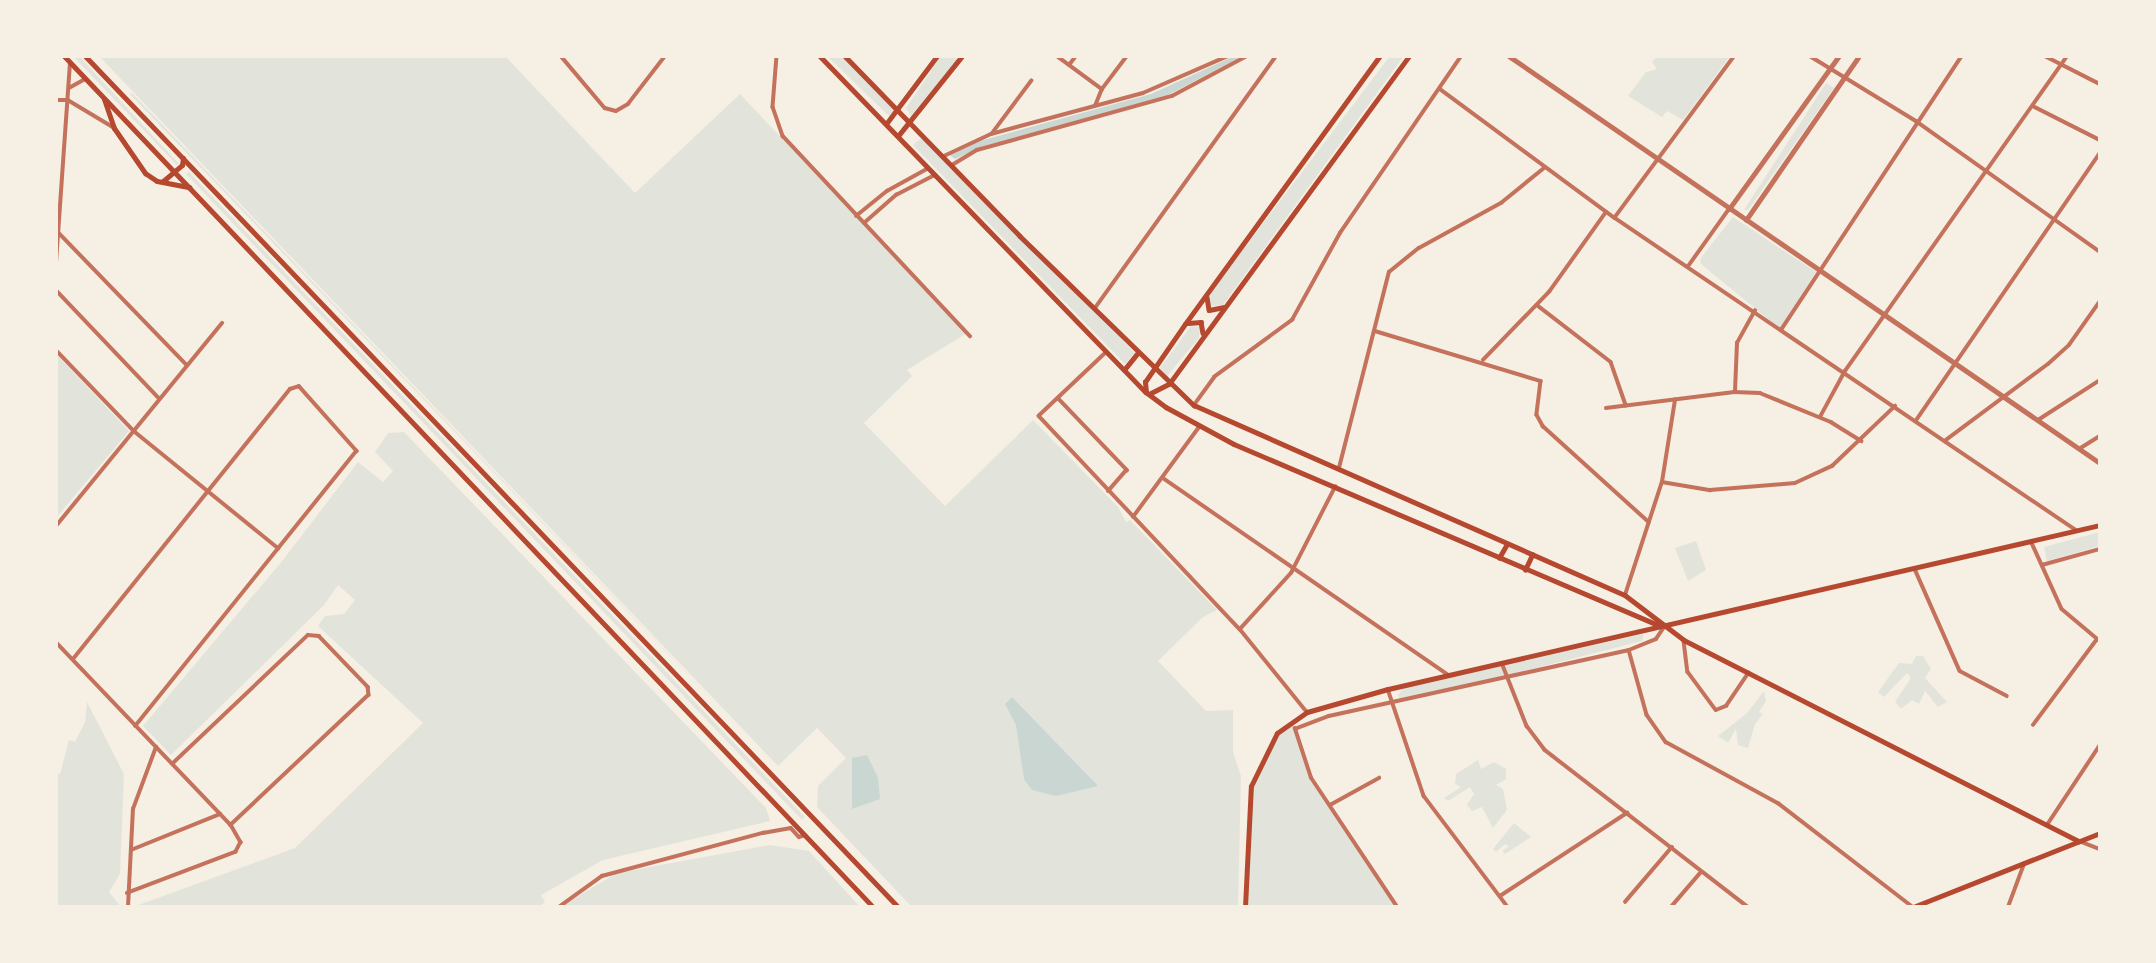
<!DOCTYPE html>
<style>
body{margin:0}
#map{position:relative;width:2156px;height:963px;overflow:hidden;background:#f6efe4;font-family:"PT Sans Narrow",sans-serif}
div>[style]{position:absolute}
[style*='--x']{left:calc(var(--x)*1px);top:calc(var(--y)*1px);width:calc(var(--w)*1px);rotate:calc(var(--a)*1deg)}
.green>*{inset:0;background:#e2e4dc}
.water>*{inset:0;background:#c9d6d2}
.minor>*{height:3.5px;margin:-1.75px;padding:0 1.75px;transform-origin:1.75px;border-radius:1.75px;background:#c5725c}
.tertiary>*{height:4.5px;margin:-2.25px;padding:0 2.25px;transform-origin:2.25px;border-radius:2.25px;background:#c5725c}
.secondary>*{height:4.5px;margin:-2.25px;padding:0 2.25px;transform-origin:2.25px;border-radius:2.25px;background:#b5482f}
.primary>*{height:5px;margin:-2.5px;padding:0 2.5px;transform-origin:2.5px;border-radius:2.5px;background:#b5482f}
span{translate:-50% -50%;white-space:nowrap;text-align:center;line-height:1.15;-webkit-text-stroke:7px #f6efe4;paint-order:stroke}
.frame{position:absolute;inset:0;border:58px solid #f6efe4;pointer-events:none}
</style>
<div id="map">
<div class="green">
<div style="clip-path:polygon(73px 56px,79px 56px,179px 164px,177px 165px)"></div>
<div style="clip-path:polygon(99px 56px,505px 56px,635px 193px,740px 94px,967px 333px,907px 370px,912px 376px,864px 423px,945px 506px,1033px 420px,1118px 507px,1126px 522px,1130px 520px,1217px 610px,1203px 617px,1158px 661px,1206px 711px,1233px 710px,1233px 752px,1241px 776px,1238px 907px,912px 907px,817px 807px,818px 786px,846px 758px,817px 728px,778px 766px)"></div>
<div style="clip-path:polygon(827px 56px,842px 56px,895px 109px,890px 117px)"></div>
<div style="clip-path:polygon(941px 56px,956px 56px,957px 60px,911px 116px,906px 108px)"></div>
<div style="clip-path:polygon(1390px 56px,1404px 56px,1223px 305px,1209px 306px,1211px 292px)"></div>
<div style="clip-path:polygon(1657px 56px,1730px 56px,1683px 120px,1667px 111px,1662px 117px,1628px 96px,1646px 72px,1657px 69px,1652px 62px)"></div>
<div style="clip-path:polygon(1826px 83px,1834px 88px,1748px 210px,1744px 210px)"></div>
<div style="clip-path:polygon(132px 93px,777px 767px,130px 94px)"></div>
<div style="clip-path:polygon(922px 138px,1135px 353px,1125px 364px,913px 145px)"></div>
<div style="clip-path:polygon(189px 172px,805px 817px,802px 820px,186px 174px)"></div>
<div style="clip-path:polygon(1733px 217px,1816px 272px,1780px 329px,1701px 264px,1700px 259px)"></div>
<div style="clip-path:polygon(1191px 326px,1200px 327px,1199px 338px,1167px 376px,1160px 368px)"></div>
<div style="clip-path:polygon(56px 354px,129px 431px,56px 518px)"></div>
<div style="clip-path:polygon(404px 432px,766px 808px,770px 821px,603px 860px,541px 895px,545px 902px,539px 907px,133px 907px,295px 848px,423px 723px,318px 626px,325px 616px,344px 614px,355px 600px,338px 585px,324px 605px,171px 755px,143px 726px,283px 560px,358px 462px,383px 482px,393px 471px,375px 452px,388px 433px)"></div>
<div style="clip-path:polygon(2100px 532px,2100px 546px,2047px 561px,2044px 547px)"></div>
<div style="clip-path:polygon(1696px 541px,1706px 570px,1688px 581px,1675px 548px)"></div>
<div style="clip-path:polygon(1644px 634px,1642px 641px,1520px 672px,1400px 699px,1398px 695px,1404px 688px)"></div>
<div style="clip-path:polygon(1916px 656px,1923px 656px,1931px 669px,1925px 678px,1947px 702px,1938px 707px,1925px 691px,1919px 704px,1912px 700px,1901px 709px,1895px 702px,1911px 678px,1907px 673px,1884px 697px,1878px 692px,1899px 663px,1912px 664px)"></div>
<div style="clip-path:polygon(1764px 691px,1766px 701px,1759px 712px,1763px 714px,1755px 724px,1748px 748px,1738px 745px,1736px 729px,1728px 743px,1718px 736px,1747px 713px)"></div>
<div style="clip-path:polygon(87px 702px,124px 774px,120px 874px,109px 892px,121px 907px,56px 907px,56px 773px,60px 774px,69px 740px,75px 742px,85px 722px)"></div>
<div style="clip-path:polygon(1292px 721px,1311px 777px,1397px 907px,1246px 907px,1251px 786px,1277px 733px)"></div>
<div style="clip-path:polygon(1478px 760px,1481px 769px,1494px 762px,1506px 769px,1506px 779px,1496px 785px,1503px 789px,1507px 810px,1493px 828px,1482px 807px,1472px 811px,1467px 805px,1474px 794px,1470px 787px,1448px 801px,1444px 798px,1461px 787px,1455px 784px,1456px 774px)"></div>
<div style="clip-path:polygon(1514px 823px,1531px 837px,1505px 854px,1502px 851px,1509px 846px,1505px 844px,1496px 852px,1493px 849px)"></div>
<div style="clip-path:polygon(770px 845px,809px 851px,860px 907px,560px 907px,617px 873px)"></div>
</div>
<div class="water">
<div style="clip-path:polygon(1234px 56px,1243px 56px,1166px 96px,983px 146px,955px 159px,950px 155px,980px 141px,1151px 94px)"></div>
<div style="clip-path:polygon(1012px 697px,1098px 786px,1056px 796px,1032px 790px,1024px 779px,1016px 725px,1005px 704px)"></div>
<div style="clip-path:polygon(867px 755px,878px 778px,880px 799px,852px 809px,852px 758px)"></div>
</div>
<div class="minor">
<div style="--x:561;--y:56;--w:68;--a:49.8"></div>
<div style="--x:605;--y:108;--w:11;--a:15"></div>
<div style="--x:616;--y:111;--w:14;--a:-30"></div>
<div style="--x:628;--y:104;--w:61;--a:-52.4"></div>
<div style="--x:777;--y:56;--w:51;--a:94.5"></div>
<div style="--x:773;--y:107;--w:31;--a:71"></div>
<div style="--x:783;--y:136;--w:274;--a:46.9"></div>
<div style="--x:1057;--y:56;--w:56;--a:36.3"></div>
<div style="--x:1810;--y:56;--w:124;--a:31.5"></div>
<div style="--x:1916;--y:121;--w:226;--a:35.4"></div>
<div style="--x:2045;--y:56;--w:62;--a:27"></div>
<div style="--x:1069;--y:65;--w:11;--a:-52"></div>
<div style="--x:69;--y:88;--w:18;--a:-29"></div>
<div style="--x:1440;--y:89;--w:217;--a:36.4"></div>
<div style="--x:1615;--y:218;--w:557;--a:34.09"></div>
<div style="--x:56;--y:100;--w:12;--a:0"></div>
<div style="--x:68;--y:100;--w:52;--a:31"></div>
<div style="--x:1095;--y:106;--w:18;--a:-68"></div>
<div style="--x:1102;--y:89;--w:41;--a:-52.9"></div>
<div style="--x:2033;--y:106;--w:75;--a:26.9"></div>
<div style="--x:993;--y:132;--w:64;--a:-53.3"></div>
<div style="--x:944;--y:156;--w:52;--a:-25.1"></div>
<div style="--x:991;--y:134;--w:157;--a:-15.1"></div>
<div style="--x:1143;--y:93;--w:93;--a:-23.5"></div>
<div style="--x:952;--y:165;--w:29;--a:-31"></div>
<div style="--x:977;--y:150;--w:202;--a:-15.5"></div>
<div style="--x:1172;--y:96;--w:85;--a:-28.1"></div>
<div style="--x:856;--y:216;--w:40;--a:-39"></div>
<div style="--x:887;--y:191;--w:46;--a:-28.8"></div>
<div style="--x:1615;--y:217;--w:200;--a:-53.5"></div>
<div style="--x:864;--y:223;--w:43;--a:-41.2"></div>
<div style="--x:896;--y:195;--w:42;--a:-27.2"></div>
<div style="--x:59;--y:233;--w:184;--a:45.9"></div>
<div style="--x:56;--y:263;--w:198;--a:-86"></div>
<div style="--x:1689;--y:265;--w:69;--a:-54.5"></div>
<div style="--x:56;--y:290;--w:149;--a:46.4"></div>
<div style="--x:1537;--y:305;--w:93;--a:37.6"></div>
<div style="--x:1611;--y:362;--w:46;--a:70.8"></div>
<div style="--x:1095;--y:308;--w:310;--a:-54.3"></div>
<div style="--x:1781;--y:330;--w:328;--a:-56.6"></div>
<div style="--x:1375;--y:331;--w:173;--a:16.8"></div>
<div style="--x:1541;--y:381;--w:34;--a:97"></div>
<div style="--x:1537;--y:415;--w:13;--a:61"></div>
<div style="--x:1543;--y:426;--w:143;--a:42.2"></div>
<div style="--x:56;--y:350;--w:112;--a:46.1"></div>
<div style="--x:134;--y:431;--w:186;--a:39.1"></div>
<div style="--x:1107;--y:352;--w:93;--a:136.7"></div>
<div style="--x:1039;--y:416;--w:293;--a:46.7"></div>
<div style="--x:1240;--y:629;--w:107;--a:51.1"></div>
<div style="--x:1483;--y:360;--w:95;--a:-45.9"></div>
<div style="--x:1549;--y:292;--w:98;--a:-54.5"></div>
<div style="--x:1735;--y:391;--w:48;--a:-87.6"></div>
<div style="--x:1737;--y:343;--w:37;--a:-61"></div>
<div style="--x:1058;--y:398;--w:100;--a:46.2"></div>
<div style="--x:1127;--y:470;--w:28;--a:131"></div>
<div style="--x:1194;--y:405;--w:34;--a:-54"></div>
<div style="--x:1214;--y:377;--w:97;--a:-36.2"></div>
<div style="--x:1292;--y:320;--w:99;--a:-61.1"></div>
<div style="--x:1340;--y:233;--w:214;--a:-55.6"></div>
<div style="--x:1606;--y:408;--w:129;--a:-7.1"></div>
<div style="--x:1734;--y:392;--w:26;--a:2"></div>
<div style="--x:1760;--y:393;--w:77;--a:22.2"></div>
<div style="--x:1831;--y:422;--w:36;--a:32"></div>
<div style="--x:1820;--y:417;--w:52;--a:-61.5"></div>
<div style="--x:1845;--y:371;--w:385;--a:-54.8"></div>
<div style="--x:1917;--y:419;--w:323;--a:-55.5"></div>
<div style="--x:2038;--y:420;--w:74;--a:-32.8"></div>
<div style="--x:1946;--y:440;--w:127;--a:-36.7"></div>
<div style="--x:2048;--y:364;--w:28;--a:-42"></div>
<div style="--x:2069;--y:345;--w:54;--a:-54.8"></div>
<div style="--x:2079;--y:449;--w:25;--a:-32"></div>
<div style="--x:1339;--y:468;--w:202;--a:-75.7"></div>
<div style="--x:1389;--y:272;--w:38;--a:-39"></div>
<div style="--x:1419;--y:248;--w:94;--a:-28.8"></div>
<div style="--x:1501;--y:203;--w:55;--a:-39.1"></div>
<div style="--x:1163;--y:478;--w:345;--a:34.6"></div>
<div style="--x:1662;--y:482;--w:49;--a:9.5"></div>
<div style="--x:1710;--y:490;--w:85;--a:-4.7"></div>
<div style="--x:1795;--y:483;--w:41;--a:-24.7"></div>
<div style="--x:1832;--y:466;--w:87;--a:-43.6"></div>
<div style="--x:1133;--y:517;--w:112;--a:-53.7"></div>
<div style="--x:56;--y:526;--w:262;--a:-50.7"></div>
<div style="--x:2032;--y:543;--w:72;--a:65.6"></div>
<div style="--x:2062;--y:609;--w:50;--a:40.1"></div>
<div style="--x:2042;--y:565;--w:60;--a:-15.4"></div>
<div style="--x:1915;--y:569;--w:111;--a:66.2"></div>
<div style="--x:1960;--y:671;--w:53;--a:28"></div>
<div style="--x:1625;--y:595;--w:119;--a:-71.9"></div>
<div style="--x:1662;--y:482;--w:83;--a:-81"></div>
<div style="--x:1240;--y:629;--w:76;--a:-47.7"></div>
<div style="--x:1291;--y:573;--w:97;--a:-62.9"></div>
<div style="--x:1684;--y:641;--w:31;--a:83"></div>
<div style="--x:1688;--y:672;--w:47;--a:53.6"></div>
<div style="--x:1716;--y:710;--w:11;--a:-22"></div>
<div style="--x:1726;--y:706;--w:40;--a:-56"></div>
<div style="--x:56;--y:642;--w:253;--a:46.3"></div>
<div style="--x:231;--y:825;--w:20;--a:60"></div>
<div style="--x:241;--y:842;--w:11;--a:117"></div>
<div style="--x:236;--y:852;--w:116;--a:159.2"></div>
<div style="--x:1629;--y:650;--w:67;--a:74.5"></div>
<div style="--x:1647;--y:715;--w:33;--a:55"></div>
<div style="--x:1666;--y:742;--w:128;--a:28.6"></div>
<div style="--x:1778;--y:803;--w:170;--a:37.6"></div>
<div style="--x:73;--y:659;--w:346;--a:-51.2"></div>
<div style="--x:290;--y:389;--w:9;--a:-18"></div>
<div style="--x:299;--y:386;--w:87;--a:48.3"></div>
<div style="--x:357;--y:451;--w:353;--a:128.8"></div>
<div style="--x:1502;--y:663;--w:68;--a:68.4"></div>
<div style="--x:1527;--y:726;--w:30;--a:53"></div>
<div style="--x:1545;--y:750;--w:257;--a:37.7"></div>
<div style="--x:1388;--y:689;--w:113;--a:71.4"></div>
<div style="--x:1424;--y:796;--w:139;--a:52.9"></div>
<div style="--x:2033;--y:725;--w:107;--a:-53.3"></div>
<div style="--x:172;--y:764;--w:187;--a:-43.5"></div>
<div style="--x:308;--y:635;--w:11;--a:5"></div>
<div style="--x:319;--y:636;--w:71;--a:46.1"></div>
<div style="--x:368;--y:687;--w:8;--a:83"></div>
<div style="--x:369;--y:695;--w:190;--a:136.7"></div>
<div style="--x:1330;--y:805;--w:56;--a:-28.9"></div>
<div style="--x:2047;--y:825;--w:96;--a:-56.5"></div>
<div style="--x:2079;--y:841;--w:22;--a:21"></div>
<div style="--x:131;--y:850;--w:96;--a:-22"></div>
<div style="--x:1500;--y:896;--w:152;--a:-33.2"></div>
<div style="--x:1625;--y:902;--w:72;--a:-49.5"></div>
<div style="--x:128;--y:907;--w:98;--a:-87.1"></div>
<div style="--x:133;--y:809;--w:66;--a:-69.6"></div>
<div style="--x:559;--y:907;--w:53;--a:-35.8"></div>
<div style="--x:602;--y:876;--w:167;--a:-15"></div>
<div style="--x:763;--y:833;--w:28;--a:-10"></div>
<div style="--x:791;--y:828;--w:12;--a:48"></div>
<div style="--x:799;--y:837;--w:6;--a:-18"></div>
<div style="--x:1397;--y:907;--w:155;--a:-123.7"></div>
<div style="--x:1311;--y:778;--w:52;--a:-108.1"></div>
<div style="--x:1295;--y:729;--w:36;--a:-21"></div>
<div style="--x:1329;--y:716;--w:307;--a:-12.4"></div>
<div style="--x:1629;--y:650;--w:29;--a:-22"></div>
<div style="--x:1656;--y:639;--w:14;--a:-56"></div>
<div style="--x:1671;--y:907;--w:46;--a:-49.4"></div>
<div style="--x:2008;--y:907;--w:46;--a:-69.6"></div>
</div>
<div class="tertiary">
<div style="--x:1509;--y:56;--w:718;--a:34.55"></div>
<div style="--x:1729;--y:209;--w:188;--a:-54.3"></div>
<div style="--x:1746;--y:220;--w:199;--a:-55.4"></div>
</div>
<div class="secondary">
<div style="--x:820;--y:56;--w:468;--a:45.9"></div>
<div style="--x:1146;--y:392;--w:25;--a:37"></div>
<div style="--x:1166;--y:407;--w:77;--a:28.6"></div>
<div style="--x:1234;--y:444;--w:463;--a:23.1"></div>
<div style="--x:845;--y:56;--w:251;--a:45.8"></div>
<div style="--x:1020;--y:236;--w:243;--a:44.2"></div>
<div style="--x:1194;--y:405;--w:471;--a:23.8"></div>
<div style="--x:1625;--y:595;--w:74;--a:37.3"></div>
<div style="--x:1684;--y:640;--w:443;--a:27"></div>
<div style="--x:886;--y:124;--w:85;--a:-53.1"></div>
<div style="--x:898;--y:136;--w:102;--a:-51.3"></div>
<div style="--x:1207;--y:297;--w:13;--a:81"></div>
<div style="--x:1209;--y:310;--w:15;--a:-11"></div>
<div style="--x:1188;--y:323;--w:13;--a:-4"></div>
<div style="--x:1201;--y:322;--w:11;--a:80"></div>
<div style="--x:1124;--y:370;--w:22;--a:-51"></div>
<div style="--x:1146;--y:392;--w:10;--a:-96"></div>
<div style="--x:1145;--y:382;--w:70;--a:-55.4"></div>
<div style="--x:1185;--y:324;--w:331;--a:-54"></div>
<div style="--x:1149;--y:394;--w:22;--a:-27"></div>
<div style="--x:1169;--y:384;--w:406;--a:-53.8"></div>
<div style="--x:1499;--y:558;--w:16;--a:-60"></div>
<div style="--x:1525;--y:570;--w:17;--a:-65"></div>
</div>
<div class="primary">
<div style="--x:64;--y:56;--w:1174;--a:46.45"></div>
<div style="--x:85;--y:56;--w:1177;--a:46.31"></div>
<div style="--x:104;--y:99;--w:31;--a:71"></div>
<div style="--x:114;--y:128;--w:55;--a:55.4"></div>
<div style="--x:145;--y:173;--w:14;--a:34"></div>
<div style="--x:157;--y:181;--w:33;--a:11"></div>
<div style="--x:163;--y:181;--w:25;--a:-40"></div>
<div style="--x:182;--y:165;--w:7;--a:-82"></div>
<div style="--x:1245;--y:907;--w:121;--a:-87.2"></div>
<div style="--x:1251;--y:786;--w:59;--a:-63.9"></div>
<div style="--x:1277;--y:733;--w:37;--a:-35"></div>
<div style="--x:1307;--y:712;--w:84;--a:-15.9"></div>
<div style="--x:1388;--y:689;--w:731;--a:-12.97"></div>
<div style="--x:1913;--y:907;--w:201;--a:-21.6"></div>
</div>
<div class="frame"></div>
</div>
